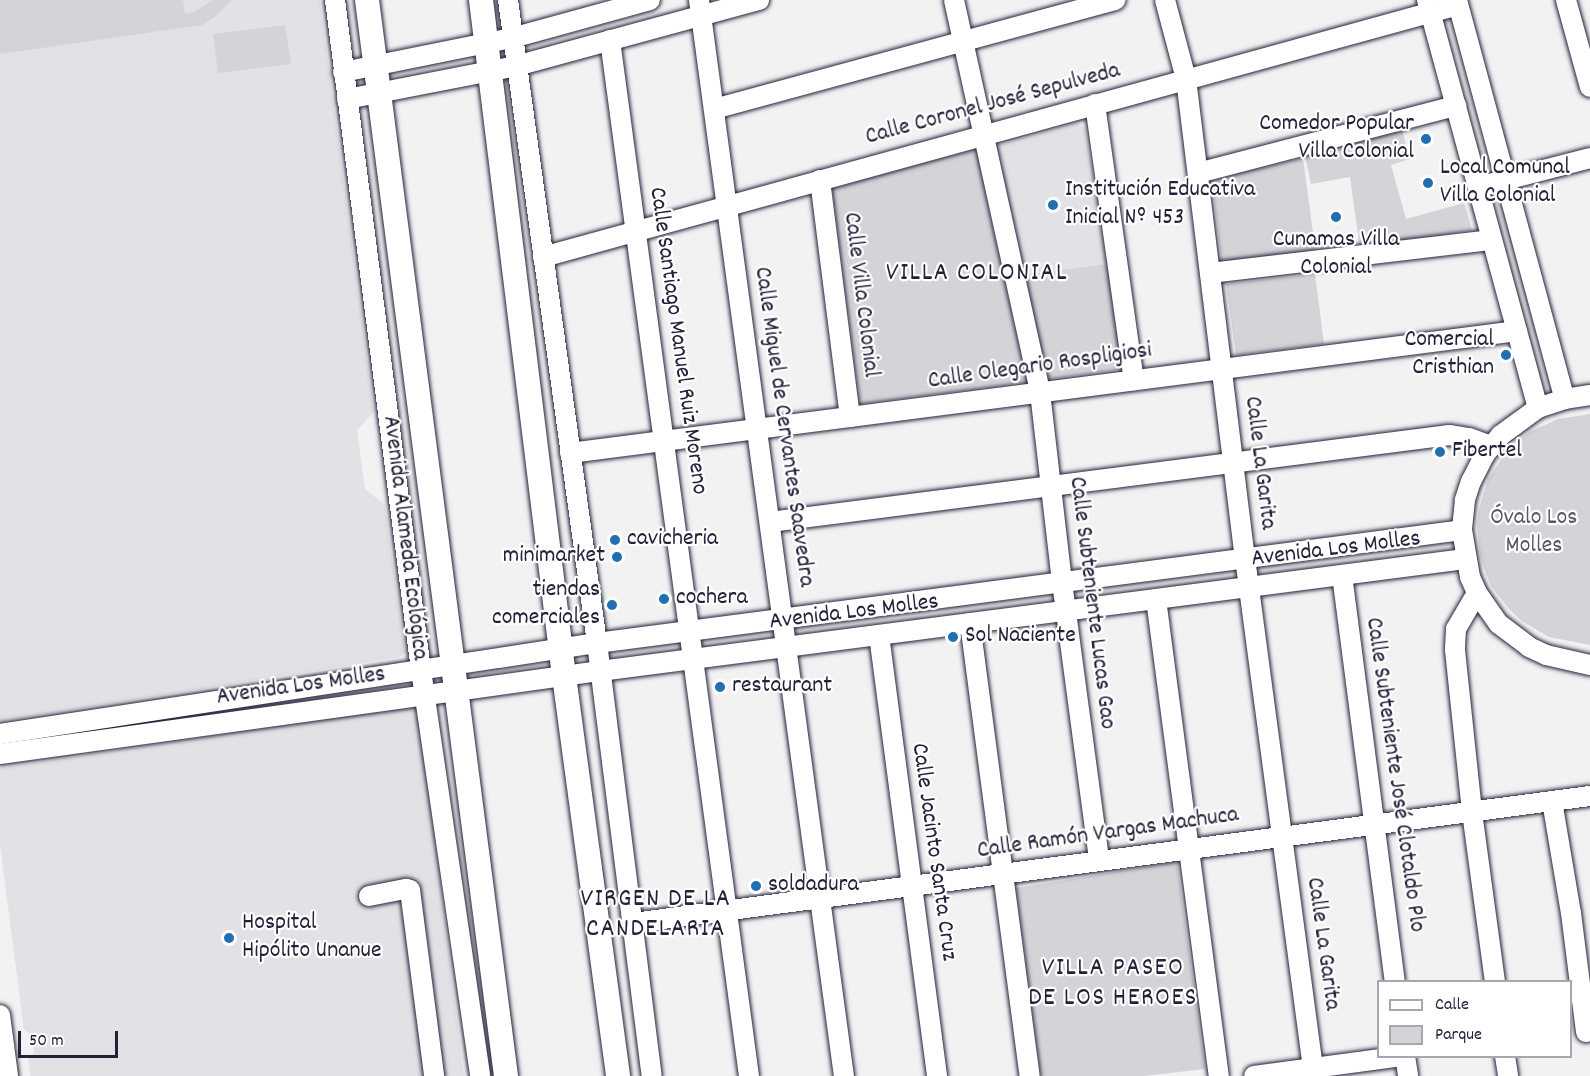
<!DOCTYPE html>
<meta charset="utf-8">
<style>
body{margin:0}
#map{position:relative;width:1590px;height:1076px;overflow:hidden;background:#f2f2f3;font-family:Dekko,sans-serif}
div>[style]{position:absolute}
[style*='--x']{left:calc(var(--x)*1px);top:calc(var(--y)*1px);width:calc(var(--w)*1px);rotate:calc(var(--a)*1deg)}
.built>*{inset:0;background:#e2e2e6}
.green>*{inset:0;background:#d3d3d8}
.roads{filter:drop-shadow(0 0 2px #22223b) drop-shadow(0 0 2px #22223b)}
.minor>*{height:20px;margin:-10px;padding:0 10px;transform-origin:10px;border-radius:10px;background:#fff}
.major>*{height:24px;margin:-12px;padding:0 12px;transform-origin:12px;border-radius:12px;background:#fff}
.dots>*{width:16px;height:16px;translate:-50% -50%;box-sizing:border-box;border:3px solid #fff;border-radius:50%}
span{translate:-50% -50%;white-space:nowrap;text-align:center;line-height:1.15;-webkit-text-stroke:4.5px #fff;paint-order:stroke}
.street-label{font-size:24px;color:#22223b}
.poi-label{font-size:24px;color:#22223b}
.right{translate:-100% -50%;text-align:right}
.left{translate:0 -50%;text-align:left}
.park-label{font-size:24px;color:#57576a}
.neighbourhood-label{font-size:26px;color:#22223b;letter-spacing:1.5px}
.legend{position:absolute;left:1377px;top:980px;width:195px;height:78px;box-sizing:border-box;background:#fff;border:2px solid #a7a7b1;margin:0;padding:8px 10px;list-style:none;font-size:18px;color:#22223b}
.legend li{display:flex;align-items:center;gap:12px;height:30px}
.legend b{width:30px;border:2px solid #a7a7b1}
.scale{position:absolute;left:18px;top:1031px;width:100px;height:27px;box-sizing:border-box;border:3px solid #22223b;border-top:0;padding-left:8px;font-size:18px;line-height:21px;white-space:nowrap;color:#22223b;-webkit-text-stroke:4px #fff;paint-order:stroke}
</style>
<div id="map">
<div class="built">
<div style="clip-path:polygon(0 0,320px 0,374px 412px,357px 430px,365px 489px,385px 505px,405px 653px,399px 657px,0 721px)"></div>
<div style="clip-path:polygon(1075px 123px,1085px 128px,1107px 264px,1023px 275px,995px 146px)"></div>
<div style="clip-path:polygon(418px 705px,464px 1076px,30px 1076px,28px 1059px,34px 1053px,32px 1035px,24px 1030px,0 845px,0 768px)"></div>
</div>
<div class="green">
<div style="clip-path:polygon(0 0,183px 0,185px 14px,194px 12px,213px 0,232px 0,215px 17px,202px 25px,0 54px)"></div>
<div style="clip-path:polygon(285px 25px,291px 64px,218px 73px,213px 34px)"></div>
<div style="clip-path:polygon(1402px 130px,1410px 159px,1391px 165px,1406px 219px,1464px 203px,1472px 230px,1360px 249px,1350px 177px,1311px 184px,1305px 156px)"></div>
<div style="clip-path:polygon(976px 149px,1027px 382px,860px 404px,832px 188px)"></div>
<div style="clip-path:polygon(1303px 158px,1316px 255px,1222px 265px,1212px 180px)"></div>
<div style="clip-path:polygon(1107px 264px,1123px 369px,1049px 379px,1023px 275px)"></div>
<div style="clip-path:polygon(1315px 274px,1324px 344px,1236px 355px,1226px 284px)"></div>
<div style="clip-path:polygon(1590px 414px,1590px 645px,1549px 637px,1522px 621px,1510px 610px,1491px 586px,1485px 571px,1480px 556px,1477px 525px,1479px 509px,1488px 479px,1506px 453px,1517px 442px,1529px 432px,1558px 419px)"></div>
<div style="clip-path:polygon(1177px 862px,1205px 1069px,1144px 1076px,1041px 1076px,1016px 888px)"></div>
</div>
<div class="roads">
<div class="minor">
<div style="--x:335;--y:0;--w:675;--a:82.69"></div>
<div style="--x:421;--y:670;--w:410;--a:81.7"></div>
<div style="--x:508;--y:0;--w:649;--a:82.12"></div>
<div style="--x:597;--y:643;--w:436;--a:82.8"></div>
<div style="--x:699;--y:0;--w:1086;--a:82.33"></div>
<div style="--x:954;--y:0;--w:401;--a:77.6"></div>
<div style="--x:1040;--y:392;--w:191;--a:83.4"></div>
<div style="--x:1062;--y:582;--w:281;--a:82.4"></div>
<div style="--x:1165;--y:0;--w:82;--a:75.1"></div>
<div style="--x:1186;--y:79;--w:483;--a:83"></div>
<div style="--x:1245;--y:558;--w:523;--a:82.41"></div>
<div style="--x:1427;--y:0;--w:423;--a:74.8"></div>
<div style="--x:1457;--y:0;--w:413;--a:74.9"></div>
<div style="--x:1566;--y:0;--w:90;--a:74.6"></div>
<div style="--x:610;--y:40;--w:1045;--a:82.36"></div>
<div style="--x:343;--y:72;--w:172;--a:-11.4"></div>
<div style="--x:512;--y:38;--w:143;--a:-15.4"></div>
<div style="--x:347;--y:99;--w:172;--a:-11"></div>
<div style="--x:516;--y:66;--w:252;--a:-15.2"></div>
<div style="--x:1095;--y:104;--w:279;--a:82"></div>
<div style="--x:714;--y:109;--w:416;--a:-15.2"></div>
<div style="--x:1198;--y:173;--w:267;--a:-14.6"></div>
<div style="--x:820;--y:180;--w:239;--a:82.8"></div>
<div style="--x:1478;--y:187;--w:116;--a:-14.5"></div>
<div style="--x:543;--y:257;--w:949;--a:-15.4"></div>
<div style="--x:1210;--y:273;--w:284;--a:-6.7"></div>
<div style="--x:1590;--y:395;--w:25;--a:171"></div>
<div style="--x:1565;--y:399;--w:28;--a:162"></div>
<div style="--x:1538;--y:408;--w:46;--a:143.9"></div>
<div style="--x:1501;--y:435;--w:25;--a:130"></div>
<div style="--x:1485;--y:454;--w:30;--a:117"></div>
<div style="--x:1471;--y:481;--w:20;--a:108"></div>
<div style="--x:1465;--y:500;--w:30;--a:96"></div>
<div style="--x:1462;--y:530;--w:48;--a:80.3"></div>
<div style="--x:1470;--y:577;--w:17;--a:66"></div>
<div style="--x:1477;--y:593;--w:38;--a:55"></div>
<div style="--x:1499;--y:624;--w:38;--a:37"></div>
<div style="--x:1529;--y:647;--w:19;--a:25"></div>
<div style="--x:1546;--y:655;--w:45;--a:12.8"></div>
<div style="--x:570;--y:453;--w:955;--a:-7.34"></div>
<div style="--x:770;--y:522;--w:685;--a:-7.3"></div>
<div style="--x:1449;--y:435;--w:20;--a:9"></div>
<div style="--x:1469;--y:438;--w:23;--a:20"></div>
<div style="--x:1342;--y:575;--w:410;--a:82.6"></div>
<div style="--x:1477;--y:593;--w:42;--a:120.3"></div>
<div style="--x:1456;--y:629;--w:21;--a:93"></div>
<div style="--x:1455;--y:650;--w:163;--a:84"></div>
<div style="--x:1472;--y:812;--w:172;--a:82.3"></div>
<div style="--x:1156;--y:599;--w:481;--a:82.5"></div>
<div style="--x:970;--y:623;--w:457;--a:82.5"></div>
<div style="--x:879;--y:635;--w:445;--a:82.5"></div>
<div style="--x:0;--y:734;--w:604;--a:-8.67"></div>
<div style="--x:597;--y:643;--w:872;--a:-7.44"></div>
<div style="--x:0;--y:754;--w:606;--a:-7.88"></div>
<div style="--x:600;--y:671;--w:872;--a:-7.38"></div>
<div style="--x:1552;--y:801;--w:114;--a:80.4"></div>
<div style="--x:1571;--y:913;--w:120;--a:82.8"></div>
<div style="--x:369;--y:896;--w:38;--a:-11"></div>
<div style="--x:406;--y:889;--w:4;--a:14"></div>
<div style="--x:410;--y:890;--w:188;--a:82.6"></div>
<div style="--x:633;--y:923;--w:965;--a:-7.56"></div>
<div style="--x:0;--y:1015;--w:62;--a:82.5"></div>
<div style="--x:1405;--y:1056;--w:20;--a:81"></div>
<div style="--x:1505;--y:1056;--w:20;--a:81"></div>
<div style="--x:1254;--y:1076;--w:149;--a:-7.7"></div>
</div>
<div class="major">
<div style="--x:367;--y:0;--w:1085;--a:82.64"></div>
<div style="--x:481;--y:0;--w:681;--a:83"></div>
<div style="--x:564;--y:676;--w:404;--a:82.3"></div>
</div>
</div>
<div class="dots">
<div style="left:1426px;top:139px;background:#1f6fb2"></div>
<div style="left:1428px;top:183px;background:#1f6fb2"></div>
<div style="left:1053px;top:205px;background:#1f6fb2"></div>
<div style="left:1336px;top:217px;background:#1f6fb2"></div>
<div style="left:1506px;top:355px;background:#1f6fb2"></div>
<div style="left:1440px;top:452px;background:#1f6fb2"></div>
<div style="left:615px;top:540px;background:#1f6fb2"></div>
<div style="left:617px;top:557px;background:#1f6fb2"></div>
<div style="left:664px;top:599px;background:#1f6fb2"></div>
<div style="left:612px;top:605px;background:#1f6fb2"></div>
<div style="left:953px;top:637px;background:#1f6fb2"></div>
<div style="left:720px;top:687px;background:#1f6fb2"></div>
<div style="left:756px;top:886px;background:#1f6fb2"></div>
<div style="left:229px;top:938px;background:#1f6fb2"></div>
</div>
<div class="street-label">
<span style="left:993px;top:105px;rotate:-15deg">Calle Coronel José Sepulveda</span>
<span style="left:860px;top:295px;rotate:83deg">Calle Villa Colonial</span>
<span style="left:677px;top:341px;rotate:82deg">Calle Santiago Manuel Ruiz Moreno</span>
<span style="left:1040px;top:367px;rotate:-8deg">Calle Olegario Rospligiosi</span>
<span style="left:783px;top:427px;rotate:82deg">Calle Miguel de Cervantes Saavedra</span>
<span style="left:1259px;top:463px;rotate:83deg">Calle La Garita</span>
<span style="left:404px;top:538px;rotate:83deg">Avenida Alameda Ecológica</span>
<span style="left:1336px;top:550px;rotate:-7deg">Avenida Los Molles</span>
<span style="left:1091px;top:603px;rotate:83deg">Calle Subteniente Lucas Gao</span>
<span style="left:854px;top:613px;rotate:-7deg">Avenida Los Molles</span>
<span style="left:301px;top:687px;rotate:-8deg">Avenida Los Molles</span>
<span style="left:1394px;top:775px;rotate:82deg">Calle Subteniente José Clotaldo Plo</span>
<span style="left:1108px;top:834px;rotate:-8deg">Calle Ramón Vargas Machuca</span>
<span style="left:933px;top:852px;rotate:82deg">Calle Jacinto Santa Cruz</span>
<span style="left:1322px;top:944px;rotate:82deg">Calle La Garita</span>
</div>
<div class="poi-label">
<span class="right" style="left:1414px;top:139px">Comedor Popular<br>Villa Colonial</span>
<span class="left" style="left:1440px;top:183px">Local Comunal<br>Villa Colonial</span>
<span class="left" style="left:1065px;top:205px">Institución Educativa<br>Inicial Nº 453</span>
<span style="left:1336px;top:255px">Cunamas Villa<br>Colonial</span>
<span class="right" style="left:1494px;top:355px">Comercial<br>Cristhian</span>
<span class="left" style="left:1452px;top:452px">Fibertel</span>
<span class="left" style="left:627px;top:540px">cavicheria</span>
<span class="right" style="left:605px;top:557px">minimarket</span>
<span class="right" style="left:600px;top:605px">tiendas<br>comerciales</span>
<span class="left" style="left:676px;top:599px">cochera</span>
<span class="left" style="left:965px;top:637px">Sol Naciente</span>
<span class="left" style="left:732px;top:687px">restaurant</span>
<span class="left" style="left:768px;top:886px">soldadura</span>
<span class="left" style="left:242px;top:938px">Hospital<br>Hipólito Unanue</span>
</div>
<div class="park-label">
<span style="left:1534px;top:533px">Óvalo Los<br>Molles</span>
</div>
<div class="neighbourhood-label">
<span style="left:977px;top:274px">VILLA COLONIAL</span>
<span style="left:656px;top:915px">VIRGEN DE LA<br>CANDELARIA</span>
<span style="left:1113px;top:984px">VILLA PASEO<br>DE LOS HEROES</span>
</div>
<ul class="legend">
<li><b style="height:8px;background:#fff"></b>Calle</li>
<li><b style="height:16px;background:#d3d3d8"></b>Parque</li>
</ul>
<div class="scale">50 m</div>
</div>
